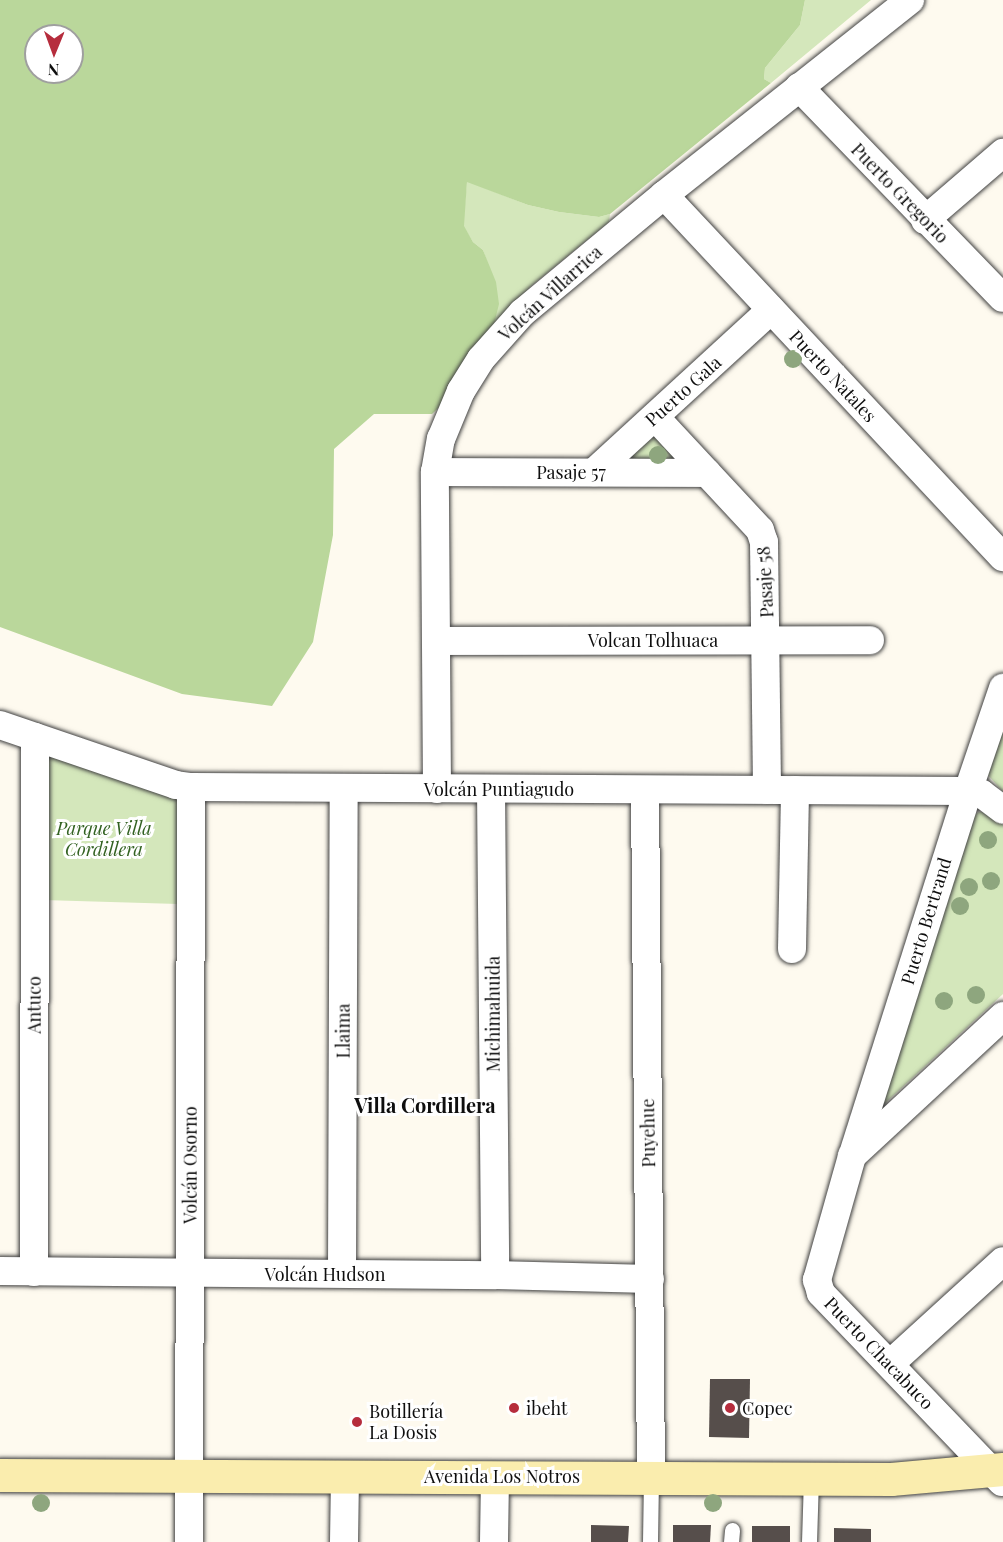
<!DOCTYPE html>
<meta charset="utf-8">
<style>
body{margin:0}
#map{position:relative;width:1003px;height:1542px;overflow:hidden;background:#fefaef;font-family:"Playfair Display",serif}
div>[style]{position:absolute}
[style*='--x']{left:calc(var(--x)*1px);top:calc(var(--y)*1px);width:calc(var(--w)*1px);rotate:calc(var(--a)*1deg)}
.green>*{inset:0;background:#d4e7bb}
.forest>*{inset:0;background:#bad79b}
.building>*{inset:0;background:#564e4b}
.roads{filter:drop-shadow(0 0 2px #414141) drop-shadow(0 0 2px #414141)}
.lane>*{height:15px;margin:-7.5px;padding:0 7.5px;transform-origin:7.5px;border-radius:7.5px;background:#fff}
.street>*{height:28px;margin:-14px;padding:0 14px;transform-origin:14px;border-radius:14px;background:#fff}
.secondary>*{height:33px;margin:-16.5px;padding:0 16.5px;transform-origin:16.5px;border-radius:16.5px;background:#faedae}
.trees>*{width:18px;height:18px;margin:-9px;border-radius:50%;background:#8ea67e}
.dots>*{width:16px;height:16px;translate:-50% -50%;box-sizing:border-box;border:3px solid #fff;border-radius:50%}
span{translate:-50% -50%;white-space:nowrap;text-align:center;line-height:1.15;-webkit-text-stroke:6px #fff;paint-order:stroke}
.street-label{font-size:18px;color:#0e0e0e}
.park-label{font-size:18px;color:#336222;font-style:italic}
.poi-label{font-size:18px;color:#0e0e0e}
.left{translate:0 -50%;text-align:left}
.neighbourhood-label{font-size:20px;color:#0e0e0e;font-weight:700}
.north{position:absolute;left:24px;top:24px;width:60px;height:60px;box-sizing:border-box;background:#fff;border:2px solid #9f9f9f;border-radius:50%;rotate:181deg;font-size:16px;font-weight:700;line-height:24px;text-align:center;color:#0e0e0e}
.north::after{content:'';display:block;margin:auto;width:21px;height:27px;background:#b62d3d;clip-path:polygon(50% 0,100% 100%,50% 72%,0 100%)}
</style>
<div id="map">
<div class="green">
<div style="clip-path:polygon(805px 0,871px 0,771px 83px,764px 79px,765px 68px,800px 25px)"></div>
<div style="clip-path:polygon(467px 181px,528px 205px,559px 212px,599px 217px,610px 214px,609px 222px,530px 287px,488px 342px,488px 264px,483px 250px,473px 242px,463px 226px)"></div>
<div style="clip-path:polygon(655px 434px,684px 460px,625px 462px)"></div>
<div style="clip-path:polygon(1003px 730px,1003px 792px,988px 775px)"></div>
<div style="clip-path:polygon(42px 754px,177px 798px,178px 904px,43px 900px)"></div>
<div style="clip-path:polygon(979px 812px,986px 812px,1003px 825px,1003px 994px,881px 1107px,974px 815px)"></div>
</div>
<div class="forest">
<div style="clip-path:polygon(evenodd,0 0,805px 0,800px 25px,765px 68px,764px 79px,771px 83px,610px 214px,599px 217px,559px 212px,528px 205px,467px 182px,464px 226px,473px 242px,483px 250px,496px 282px,499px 304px,494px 324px,452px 395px,432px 414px,374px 414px,334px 449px,333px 535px,313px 642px,272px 706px,182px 694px,0 627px,0 0,36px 36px,72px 36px,72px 72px,36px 72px,36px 36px)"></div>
</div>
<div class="building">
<div style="clip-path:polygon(710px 1379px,750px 1379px,749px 1438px,709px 1437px)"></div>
<div style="clip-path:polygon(591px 1525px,629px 1526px,628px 1542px,591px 1542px)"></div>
<div style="clip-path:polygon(673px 1525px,711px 1525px,710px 1542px,673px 1542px)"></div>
<div style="clip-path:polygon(752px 1526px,790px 1526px,790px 1542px,752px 1542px)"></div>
<div style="clip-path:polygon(834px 1528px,871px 1529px,871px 1542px,834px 1542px)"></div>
</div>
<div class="roads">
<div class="lane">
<div style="--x:650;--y:1542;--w:66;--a:-89.1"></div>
<div style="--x:731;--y:1542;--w:12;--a:-85"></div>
<div style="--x:809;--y:1542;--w:63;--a:-88.2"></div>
</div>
<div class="street">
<div style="--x:799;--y:87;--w:293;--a:46"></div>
<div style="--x:664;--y:195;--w:496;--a:46.9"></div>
<div style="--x:925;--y:220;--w:103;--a:-40.7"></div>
<div style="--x:655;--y:417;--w:154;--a:47.1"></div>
<div style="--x:760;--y:530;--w:13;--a:72"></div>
<div style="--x:764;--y:542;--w:248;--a:89.3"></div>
<div style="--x:435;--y:472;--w:272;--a:0.2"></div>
<div style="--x:594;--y:472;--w:240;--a:-42.5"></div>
<div style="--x:436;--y:641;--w:434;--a:-0.1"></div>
<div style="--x:0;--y:725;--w:186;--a:18.8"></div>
<div style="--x:176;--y:785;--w:15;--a:8"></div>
<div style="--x:191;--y:787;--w:777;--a:0.29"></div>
<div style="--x:968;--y:791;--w:14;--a:12"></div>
<div style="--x:982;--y:794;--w:26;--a:37"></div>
<div style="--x:437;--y:789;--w:317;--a:-90.4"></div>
<div style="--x:435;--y:472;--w:34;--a:-80"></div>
<div style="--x:441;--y:439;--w:52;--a:-67.4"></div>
<div style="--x:461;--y:391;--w:38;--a:-58"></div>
<div style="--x:481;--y:359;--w:62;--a:-48.3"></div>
<div style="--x:522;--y:313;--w:185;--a:-39.7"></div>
<div style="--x:664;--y:195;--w:314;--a:-38.4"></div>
<div style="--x:491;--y:789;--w:486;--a:89.5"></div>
<div style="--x:645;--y:790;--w:686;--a:89.5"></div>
<div style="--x:792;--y:949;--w:159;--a:-88.9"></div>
<div style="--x:853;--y:1154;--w:381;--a:-72.4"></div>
<div style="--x:968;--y:791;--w:109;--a:-71.2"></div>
<div style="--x:0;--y:1271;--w:495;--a:0.5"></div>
<div style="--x:495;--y:1275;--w:155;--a:1.5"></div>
<div style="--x:34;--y:1272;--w:535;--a:-89.89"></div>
<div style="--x:342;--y:1273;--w:485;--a:-89.8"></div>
<div style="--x:891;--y:1363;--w:151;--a:-42.3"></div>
<div style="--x:1002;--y:1482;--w:262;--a:-133.8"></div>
<div style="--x:821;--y:1293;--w:14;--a:-107"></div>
<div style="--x:817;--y:1280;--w:129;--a:-74.2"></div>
<div style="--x:852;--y:1156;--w:206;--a:-42.8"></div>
<div style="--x:189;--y:1542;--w:755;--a:-89.85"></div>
<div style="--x:344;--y:1542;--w:66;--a:-89.1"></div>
<div style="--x:494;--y:1542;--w:66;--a:-89.1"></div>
</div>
<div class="secondary">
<div style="--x:0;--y:1475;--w:891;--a:0.26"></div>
<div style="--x:891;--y:1479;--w:112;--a:-5.1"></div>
</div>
</div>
<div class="trees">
<div style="left:793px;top:359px"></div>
<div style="left:658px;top:455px"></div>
<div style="left:988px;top:840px"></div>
<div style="left:991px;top:881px"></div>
<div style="left:969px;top:887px"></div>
<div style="left:960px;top:906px"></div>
<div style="left:976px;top:995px"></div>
<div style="left:944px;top:1001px"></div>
<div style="left:41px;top:1503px"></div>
<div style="left:713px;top:1503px"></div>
</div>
<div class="dots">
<div style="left:514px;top:1408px;background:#b62d3d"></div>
<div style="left:730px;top:1408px;background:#b62d3d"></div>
<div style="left:357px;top:1422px;background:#b62d3d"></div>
</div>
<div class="street-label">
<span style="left:900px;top:193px;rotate:46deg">Puerto Gregorio</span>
<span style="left:550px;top:293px;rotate:-42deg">Volcán Villarrica</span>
<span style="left:833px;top:376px;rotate:47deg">Puerto Natales</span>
<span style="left:683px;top:391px;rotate:-42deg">Puerto Gala</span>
<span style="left:571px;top:472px">Pasaje 57</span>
<span style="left:765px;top:582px;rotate:-93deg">Pasaje 58</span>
<span style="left:653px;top:640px">Volcan Tolhuaca</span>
<span style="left:499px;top:789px">Volcán Puntiagudo</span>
<span style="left:926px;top:921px;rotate:-73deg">Puerto Bertrand</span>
<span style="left:34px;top:1005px;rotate:-90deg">Antuco</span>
<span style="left:493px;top:1014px;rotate:-90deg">Michimahuida</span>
<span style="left:343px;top:1031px;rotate:-90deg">Llaima</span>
<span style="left:648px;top:1133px;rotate:-91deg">Puyehue</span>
<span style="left:190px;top:1165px;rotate:-90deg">Volcán Osorno</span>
<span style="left:325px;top:1274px">Volcán Hudson</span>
<span style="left:879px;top:1353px;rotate:46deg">Puerto Chacabuco</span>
<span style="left:502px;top:1476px">Avenida Los Notros</span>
</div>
<div class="park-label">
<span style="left:104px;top:839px">Parque Villa<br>Cordillera</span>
</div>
<div class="poi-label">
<span class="left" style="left:526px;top:1408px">ibeht</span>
<span class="left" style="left:742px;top:1408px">Copec</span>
<span class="left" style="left:369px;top:1422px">Botillería<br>La Dosis</span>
</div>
<div class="neighbourhood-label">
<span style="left:425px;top:1104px">Villa Cordillera</span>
</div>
<div class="north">N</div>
</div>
